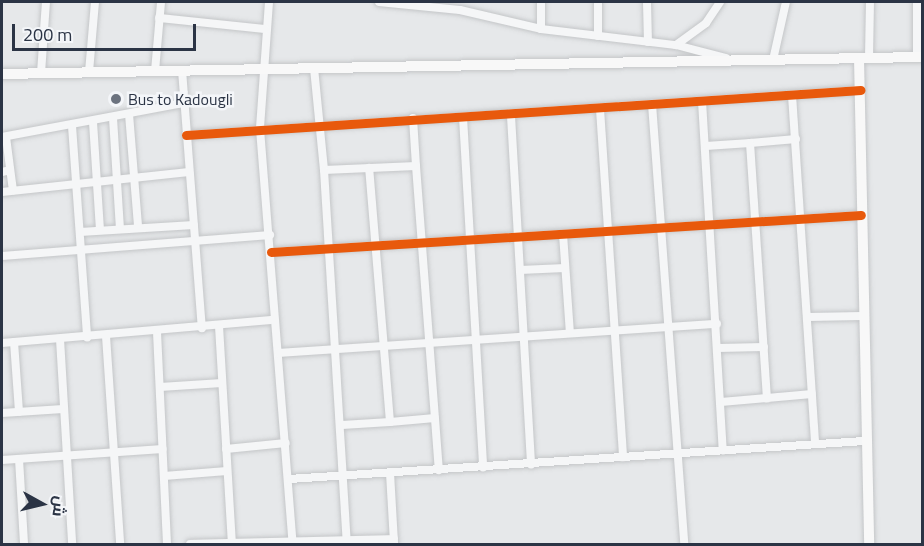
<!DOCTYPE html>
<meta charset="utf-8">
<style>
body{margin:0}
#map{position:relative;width:924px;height:546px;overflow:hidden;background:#e6e8ea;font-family:"Titillium Web",Cairo,sans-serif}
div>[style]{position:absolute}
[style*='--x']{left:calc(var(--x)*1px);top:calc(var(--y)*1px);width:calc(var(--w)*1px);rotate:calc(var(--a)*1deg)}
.roads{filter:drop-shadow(0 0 2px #c4c6c8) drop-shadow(0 0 2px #c4c6c8)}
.minor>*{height:8px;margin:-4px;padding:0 4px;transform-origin:4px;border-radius:4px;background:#f5f6f7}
.secondary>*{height:10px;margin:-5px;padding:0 5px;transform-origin:5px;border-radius:5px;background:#f8f8f8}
.cycleway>*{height:9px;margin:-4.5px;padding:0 4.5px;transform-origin:4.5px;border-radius:4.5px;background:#e8590c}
.dots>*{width:16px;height:16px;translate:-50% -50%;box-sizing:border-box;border:3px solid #f4f6f9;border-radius:50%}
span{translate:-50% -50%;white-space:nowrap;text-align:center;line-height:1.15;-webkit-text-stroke:5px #f4f6f9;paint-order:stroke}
.poi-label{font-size:16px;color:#2b3445}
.left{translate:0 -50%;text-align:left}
.frame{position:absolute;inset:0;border:3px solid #2b3445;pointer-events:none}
.north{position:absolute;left:12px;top:474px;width:60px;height:60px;-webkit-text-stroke:4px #f4f6f9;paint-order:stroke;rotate:98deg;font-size:16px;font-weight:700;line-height:24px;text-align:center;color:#2b3445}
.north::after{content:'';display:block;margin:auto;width:21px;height:27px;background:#2b3445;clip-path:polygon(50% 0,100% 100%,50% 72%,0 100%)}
.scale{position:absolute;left:12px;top:24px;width:184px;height:27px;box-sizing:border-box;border:3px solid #2b3445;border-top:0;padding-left:8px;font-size:18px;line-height:21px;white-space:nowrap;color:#2b3445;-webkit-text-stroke:4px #f4f6f9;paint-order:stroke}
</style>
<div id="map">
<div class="roads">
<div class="minor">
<div style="--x:269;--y:2;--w:127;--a:94.1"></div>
<div style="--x:260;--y:129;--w:416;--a:85.5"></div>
<div style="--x:379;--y:2;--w:81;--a:5.6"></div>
<div style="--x:460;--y:10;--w:83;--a:13.2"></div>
<div style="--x:541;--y:29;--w:136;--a:6.8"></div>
<div style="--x:676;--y:45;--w:52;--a:14.6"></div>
<div style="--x:541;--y:2;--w:27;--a:90"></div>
<div style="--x:598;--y:2;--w:34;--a:90"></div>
<div style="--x:647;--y:2;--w:40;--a:88.6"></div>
<div style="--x:917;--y:2;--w:56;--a:90"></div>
<div style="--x:159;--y:18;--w:107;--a:5.9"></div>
<div style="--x:676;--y:45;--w:37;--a:-36"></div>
<div style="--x:706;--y:23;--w:25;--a:-56"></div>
<div style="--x:869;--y:58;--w:56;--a:-89"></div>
<div style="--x:773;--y:60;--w:59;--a:-77.4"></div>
<div style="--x:314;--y:68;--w:102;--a:84.4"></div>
<div style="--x:324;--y:170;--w:92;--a:-2.5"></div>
<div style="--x:416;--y:166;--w:48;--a:-93.6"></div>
<div style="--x:182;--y:70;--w:259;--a:85.6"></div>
<div style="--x:155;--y:71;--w:69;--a:-85"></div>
<div style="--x:89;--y:72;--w:70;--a:-85.1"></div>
<div style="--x:41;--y:73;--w:71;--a:-86"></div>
<div style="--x:792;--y:95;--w:349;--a:86.2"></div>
<div style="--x:702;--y:101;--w:350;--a:86.6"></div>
<div style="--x:652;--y:104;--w:441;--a:85.8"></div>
<div style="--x:600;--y:109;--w:349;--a:86.2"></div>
<div style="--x:129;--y:114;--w:113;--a:85.4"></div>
<div style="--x:511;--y:116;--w:349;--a:86.7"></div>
<div style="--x:463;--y:117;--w:351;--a:86.7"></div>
<div style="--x:113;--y:118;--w:111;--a:86.4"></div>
<div style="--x:93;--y:122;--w:108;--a:86.3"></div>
<div style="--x:72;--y:126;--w:212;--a:85.9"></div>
<div style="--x:186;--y:135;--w:676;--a:-3.82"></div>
<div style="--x:2;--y:137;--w:184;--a:-10.6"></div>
<div style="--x:6;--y:137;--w:54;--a:82.6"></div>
<div style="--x:796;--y:139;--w:46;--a:175"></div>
<div style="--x:750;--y:143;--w:256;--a:86.2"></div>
<div style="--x:767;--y:398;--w:45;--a:-5.1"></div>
<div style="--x:706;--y:146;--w:44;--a:-3.9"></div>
<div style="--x:416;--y:166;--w:305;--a:85.7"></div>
<div style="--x:324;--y:170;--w:375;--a:86.5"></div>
<div style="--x:2;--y:172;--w:8;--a:-14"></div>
<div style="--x:2;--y:192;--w:188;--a:-6.1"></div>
<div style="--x:80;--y:232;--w:114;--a:-3.5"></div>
<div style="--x:563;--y:234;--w:99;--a:86"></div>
<div style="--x:271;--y:252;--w:591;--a:-3.59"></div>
<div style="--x:2;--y:256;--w:269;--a:-4.5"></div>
<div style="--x:520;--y:270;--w:45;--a:-2.5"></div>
<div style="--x:808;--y:317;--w:54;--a:-1.1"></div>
<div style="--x:219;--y:326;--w:218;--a:86.6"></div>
<div style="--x:157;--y:332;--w:212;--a:87.3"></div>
<div style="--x:106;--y:336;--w:208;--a:86.1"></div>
<div style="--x:60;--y:339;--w:205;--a:86.6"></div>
<div style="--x:14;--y:342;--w:70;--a:85.9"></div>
<div style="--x:2;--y:343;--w:270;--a:-4.9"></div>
<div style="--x:718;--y:348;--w:46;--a:-1.2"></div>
<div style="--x:278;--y:353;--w:440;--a:-3.8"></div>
<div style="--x:160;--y:387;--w:62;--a:-3.7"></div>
<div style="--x:721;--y:402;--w:46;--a:-5"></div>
<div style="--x:2;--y:413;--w:61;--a:-3.8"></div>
<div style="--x:390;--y:422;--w:45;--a:-5.1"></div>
<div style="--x:342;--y:425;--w:48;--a:-3.6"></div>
<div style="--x:390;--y:422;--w:255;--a:-94.7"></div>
<div style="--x:226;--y:449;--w:60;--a:-5.7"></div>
<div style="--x:19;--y:459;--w:85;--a:86.6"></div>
<div style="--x:2;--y:460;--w:161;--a:-3.9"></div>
<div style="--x:390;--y:473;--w:70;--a:86.7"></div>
<div style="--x:164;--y:476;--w:63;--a:-4.5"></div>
<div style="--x:289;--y:479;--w:576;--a:-3.78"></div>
<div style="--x:190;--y:544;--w:204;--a:-1.4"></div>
</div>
<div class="secondary">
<div style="--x:859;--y:58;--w:486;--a:88.8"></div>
<div style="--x:2;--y:74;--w:920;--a:-1.06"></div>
</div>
</div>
<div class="cycleway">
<div style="--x:186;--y:135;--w:676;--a:-3.82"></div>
<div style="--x:271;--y:252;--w:591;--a:-3.59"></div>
</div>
<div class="dots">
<div style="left:116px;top:99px;background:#6c737f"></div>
</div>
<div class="poi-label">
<span class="left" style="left:128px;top:99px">Bus to Kadougli</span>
</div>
<div class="frame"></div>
<div class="north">ش</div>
<div class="scale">200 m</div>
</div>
